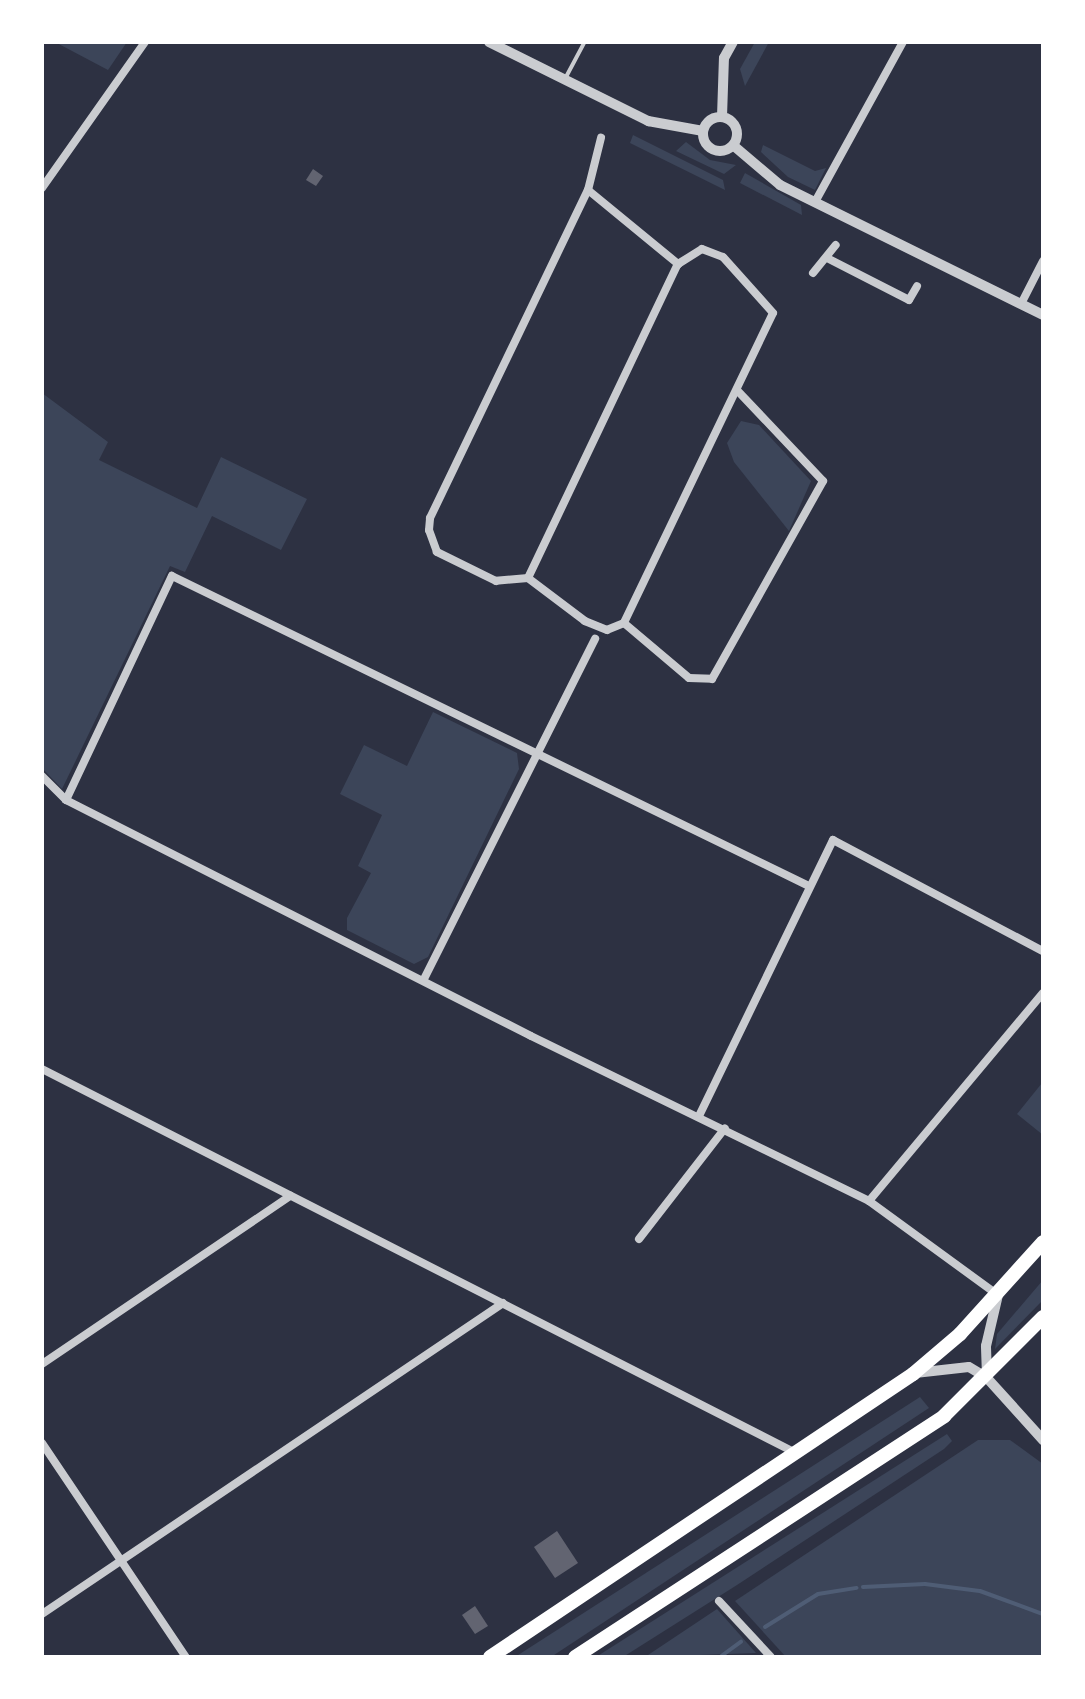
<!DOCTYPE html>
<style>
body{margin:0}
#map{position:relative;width:1085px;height:1699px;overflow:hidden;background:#2d3142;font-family:"Golos Text",sans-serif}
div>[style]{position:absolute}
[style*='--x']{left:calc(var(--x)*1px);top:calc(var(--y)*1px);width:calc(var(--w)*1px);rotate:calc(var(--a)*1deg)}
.green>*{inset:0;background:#3c4559}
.stream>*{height:4px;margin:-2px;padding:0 2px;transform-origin:2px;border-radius:2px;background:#4f5d75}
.building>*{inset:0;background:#626471}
.service>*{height:4px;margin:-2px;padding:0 2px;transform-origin:2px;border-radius:2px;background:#caccd0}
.minor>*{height:8px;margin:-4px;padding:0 4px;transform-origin:4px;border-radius:4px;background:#caccd0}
.tertiary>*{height:10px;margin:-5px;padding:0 5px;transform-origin:5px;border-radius:5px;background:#caccd0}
.tertiary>.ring{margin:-5px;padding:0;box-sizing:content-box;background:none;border:10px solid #caccd0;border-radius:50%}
.primary>*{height:14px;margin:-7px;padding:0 7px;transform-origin:7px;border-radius:7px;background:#fff}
span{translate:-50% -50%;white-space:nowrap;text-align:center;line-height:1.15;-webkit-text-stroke:7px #fff;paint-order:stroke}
.frame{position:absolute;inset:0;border:44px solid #fff;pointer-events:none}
</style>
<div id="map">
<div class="green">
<div style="clip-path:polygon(55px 42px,127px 42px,108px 70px)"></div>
<div style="clip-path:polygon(755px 42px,769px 42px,745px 86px,740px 69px)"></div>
<div style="clip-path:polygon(633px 135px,723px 180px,725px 190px,630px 143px)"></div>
<div style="clip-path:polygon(686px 142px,710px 160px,736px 165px,724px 174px,676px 151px)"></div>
<div style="clip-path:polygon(763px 145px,815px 171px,826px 168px,815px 190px,788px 177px,761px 152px)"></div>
<div style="clip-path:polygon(745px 173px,801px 205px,802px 215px,740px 183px)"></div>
<div style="clip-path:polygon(42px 393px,108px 442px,99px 460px,197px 508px,221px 457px,307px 499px,281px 550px,212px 516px,185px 572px,170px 566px,62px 789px,42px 768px)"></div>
<div style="clip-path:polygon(741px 421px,759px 425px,811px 481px,789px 531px,734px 462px,727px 443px)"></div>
<div style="clip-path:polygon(433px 712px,517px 753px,519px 769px,428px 957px,414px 964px,347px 930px,347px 918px,371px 873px,358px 866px,382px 815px,340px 794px,364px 745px,407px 766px)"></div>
<div style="clip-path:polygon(1042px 1083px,1043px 1084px,1043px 1135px,1017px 1114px)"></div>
<div style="clip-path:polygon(1043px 1280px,1043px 1300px,995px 1349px,997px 1334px)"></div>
<div style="clip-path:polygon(920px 1397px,929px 1408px,551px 1657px,515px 1657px)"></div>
<div style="clip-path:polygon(947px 1434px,952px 1441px,944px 1449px,737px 1585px,623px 1657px,596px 1657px)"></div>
<div style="clip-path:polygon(978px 1440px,1010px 1440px,1043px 1464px,1043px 1657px,786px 1657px,735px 1601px)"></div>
<div style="clip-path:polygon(717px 1609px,756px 1653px,645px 1657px)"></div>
</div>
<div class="stream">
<div style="--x:863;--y:1587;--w:62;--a:-2.8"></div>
<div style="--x:925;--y:1584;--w:55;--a:7.3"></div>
<div style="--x:980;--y:1591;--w:67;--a:20.1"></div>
<div style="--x:765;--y:1627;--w:62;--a:-31.9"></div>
<div style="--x:818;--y:1594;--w:39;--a:-9"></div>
<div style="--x:720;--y:1657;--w:26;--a:-36"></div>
</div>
<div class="building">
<div style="clip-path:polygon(313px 169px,323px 176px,316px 186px,306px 180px)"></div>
<div style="clip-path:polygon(557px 1531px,578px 1563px,555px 1578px,534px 1547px)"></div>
<div style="clip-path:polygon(475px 1606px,488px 1626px,475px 1634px,462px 1615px)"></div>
</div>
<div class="service">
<div style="--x:566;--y:77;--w:40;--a:-62"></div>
</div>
<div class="minor">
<div style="--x:42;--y:188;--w:179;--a:-54.8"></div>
<div style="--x:588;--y:190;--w:117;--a:39.4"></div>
<div style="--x:678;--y:264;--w:28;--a:-32"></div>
<div style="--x:702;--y:249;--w:22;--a:21"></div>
<div style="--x:723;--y:257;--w:75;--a:48.2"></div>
<div style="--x:773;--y:313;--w:344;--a:115.7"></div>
<div style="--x:624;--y:623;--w:18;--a:158"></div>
<div style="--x:607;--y:630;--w:24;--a:-158"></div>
<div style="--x:585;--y:621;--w:71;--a:-143"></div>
<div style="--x:528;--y:578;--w:32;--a:175"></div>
<div style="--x:496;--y:581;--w:66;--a:-153.8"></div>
<div style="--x:437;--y:552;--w:23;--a:-110"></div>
<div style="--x:429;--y:530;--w:12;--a:-85"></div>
<div style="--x:430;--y:518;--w:364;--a:-64.3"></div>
<div style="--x:588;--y:190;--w:54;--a:-76"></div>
<div style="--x:815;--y:202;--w:183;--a:-61.2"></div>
<div style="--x:827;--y:258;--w:92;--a:27.1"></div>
<div style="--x:909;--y:300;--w:16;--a:-60"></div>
<div style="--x:813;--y:273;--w:36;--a:-51"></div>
<div style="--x:1021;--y:304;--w:48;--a:-62.9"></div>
<div style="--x:528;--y:578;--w:348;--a:-64.5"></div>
<div style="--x:624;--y:623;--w:85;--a:40.2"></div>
<div style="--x:689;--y:678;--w:23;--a:2"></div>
<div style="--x:712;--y:679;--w:227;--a:-60.7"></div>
<div style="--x:823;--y:481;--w:124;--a:-133.4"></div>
<div style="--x:42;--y:776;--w:34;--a:45"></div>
<div style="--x:66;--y:800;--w:521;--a:26.91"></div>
<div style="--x:531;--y:1036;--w:376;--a:26"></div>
<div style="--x:869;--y:1201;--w:160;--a:36.1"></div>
<div style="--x:66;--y:800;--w:248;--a:-64.7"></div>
<div style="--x:172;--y:576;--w:708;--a:25.95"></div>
<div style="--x:424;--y:979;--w:381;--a:-63.3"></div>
<div style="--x:42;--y:1069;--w:846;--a:26.99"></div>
<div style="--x:699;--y:1116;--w:307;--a:-64.1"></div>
<div style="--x:833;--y:840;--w:238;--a:27.9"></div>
<div style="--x:869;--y:1201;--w:271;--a:-50.1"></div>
<div style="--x:639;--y:1239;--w:140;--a:-52.2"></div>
<div style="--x:42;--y:1364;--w:300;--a:-34.1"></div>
<div style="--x:42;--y:1443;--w:258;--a:56.1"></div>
<div style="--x:719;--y:1601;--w:76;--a:47.1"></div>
<div style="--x:42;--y:1614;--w:556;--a:-34"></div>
</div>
<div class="tertiary">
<div style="--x:489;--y:42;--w:178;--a:26.4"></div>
<div style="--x:648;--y:121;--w:56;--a:10.3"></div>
<div class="ring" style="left:703px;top:117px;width:24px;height:24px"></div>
<div style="--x:722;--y:117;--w:59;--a:-88.1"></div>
<div style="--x:724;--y:58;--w:18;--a:-61"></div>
<div style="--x:734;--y:146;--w:60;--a:40.3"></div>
<div style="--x:780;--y:185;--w:293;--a:26.3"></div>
<div style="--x:915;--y:1373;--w:54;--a:-6.3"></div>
<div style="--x:969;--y:1367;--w:21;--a:31"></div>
<div style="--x:987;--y:1378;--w:84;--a:47.9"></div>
<div style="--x:987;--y:1376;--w:30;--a:-92"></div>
<div style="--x:986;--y:1346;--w:52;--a:-76.8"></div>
</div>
<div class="primary">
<div style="--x:490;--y:1657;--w:509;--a:-33.78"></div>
<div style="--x:913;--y:1374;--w:62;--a:-40.4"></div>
<div style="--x:960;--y:1334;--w:124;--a:-47.9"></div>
<div style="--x:575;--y:1657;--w:441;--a:-33.1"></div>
<div style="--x:944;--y:1416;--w:140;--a:-45"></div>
</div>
<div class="frame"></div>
</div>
